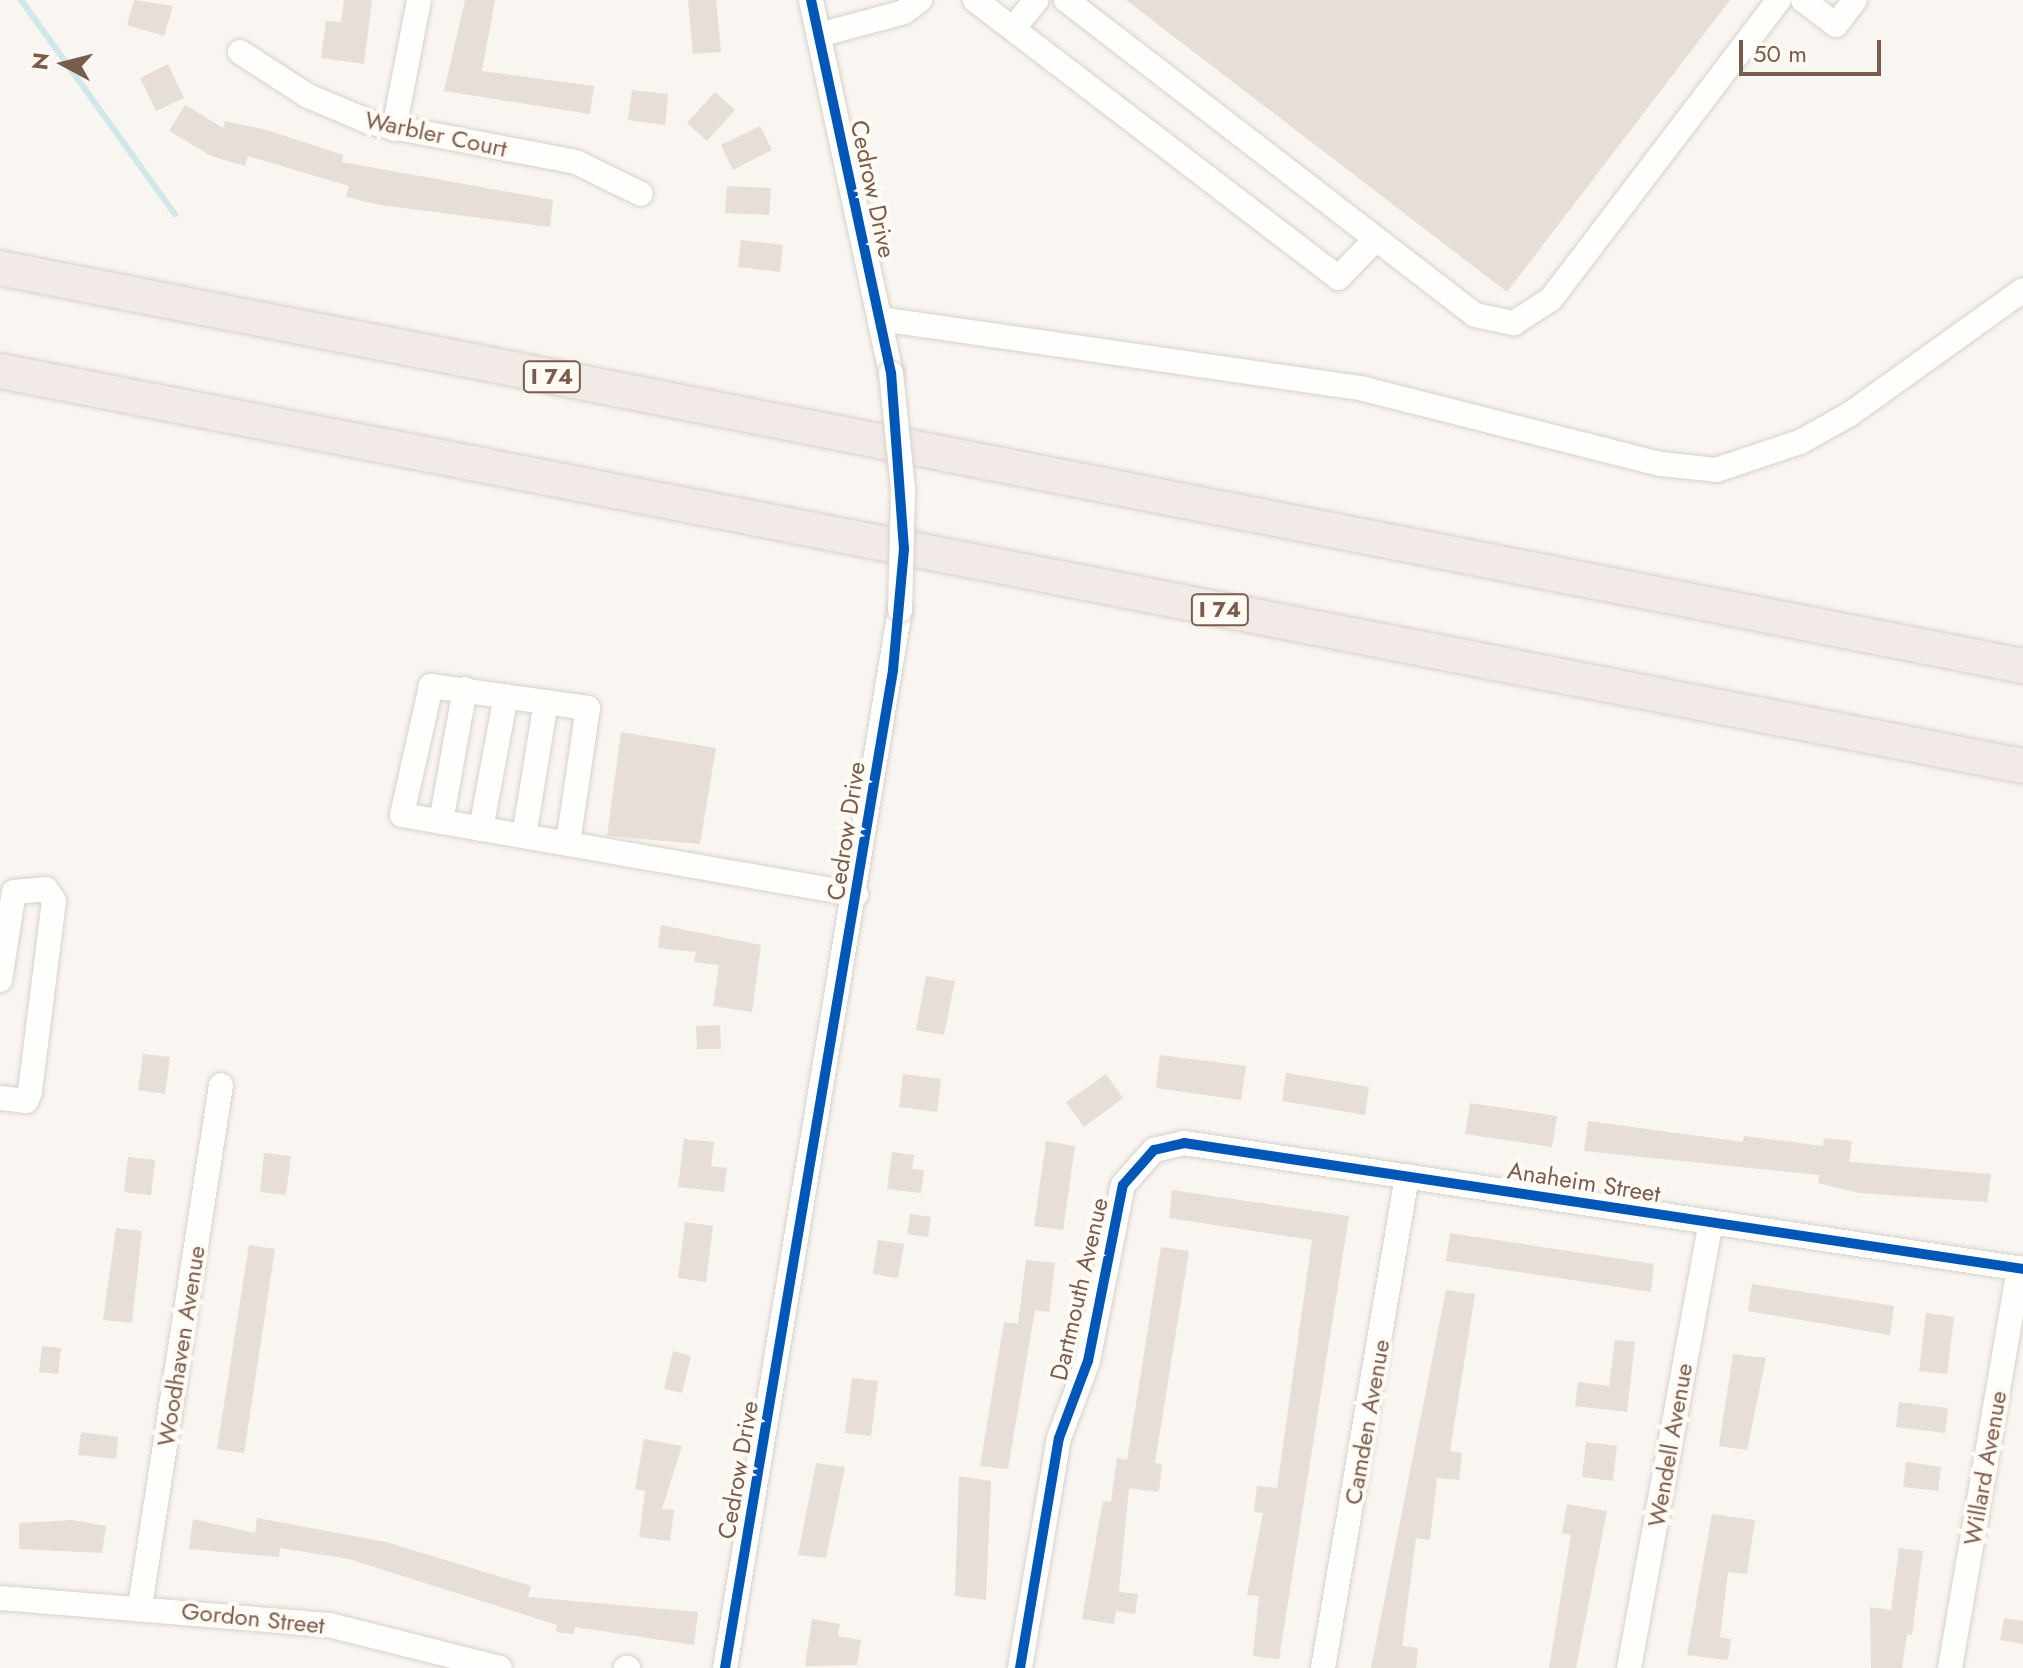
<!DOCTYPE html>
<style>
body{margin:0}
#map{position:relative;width:2023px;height:1668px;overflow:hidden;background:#f9f5f0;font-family:Jost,sans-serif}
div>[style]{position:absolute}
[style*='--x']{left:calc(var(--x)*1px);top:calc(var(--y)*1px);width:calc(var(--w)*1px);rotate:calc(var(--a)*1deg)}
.stream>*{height:6px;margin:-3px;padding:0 3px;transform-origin:3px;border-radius:3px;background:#d0e8ea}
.building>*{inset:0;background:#e6ded7}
.roads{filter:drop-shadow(0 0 2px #d7d1cb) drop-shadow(0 0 2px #d7d1cb)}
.minor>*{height:24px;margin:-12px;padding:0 12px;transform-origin:12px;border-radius:12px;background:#fefefd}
.highway>*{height:34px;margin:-17px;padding:0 17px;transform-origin:17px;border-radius:17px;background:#f2eae7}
.bridges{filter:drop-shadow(0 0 2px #d7d1cb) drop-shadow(0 0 2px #d7d1cb)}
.minor-bridge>*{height:24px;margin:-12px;padding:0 12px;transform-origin:12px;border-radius:12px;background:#fefefd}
.cycleway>*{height:10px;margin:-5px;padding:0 5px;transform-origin:5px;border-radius:5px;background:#0057b8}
span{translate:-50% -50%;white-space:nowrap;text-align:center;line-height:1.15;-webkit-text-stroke:8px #fffaf3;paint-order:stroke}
.shield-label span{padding:2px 6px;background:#fffaf3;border:2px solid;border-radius:6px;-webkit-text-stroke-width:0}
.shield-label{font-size:22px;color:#7a5c4d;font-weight:700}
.street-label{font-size:24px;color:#7a5c4d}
.north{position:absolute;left:24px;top:24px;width:80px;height:80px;-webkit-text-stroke:6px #fffaf3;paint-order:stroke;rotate:277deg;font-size:22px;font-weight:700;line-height:32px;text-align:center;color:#7a5c4d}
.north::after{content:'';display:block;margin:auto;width:28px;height:36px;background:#7a5c4d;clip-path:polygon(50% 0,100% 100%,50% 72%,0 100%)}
.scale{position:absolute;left:1739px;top:40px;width:142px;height:36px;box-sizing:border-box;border:4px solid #7a5c4d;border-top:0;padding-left:10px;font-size:24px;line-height:28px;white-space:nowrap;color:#7a5c4d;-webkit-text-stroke:6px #fffaf3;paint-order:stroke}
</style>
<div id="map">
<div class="stream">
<div style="--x:21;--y:0;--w:264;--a:54.3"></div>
</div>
<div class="building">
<div style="clip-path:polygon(134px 0,173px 6px,164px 36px,127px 25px)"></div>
<div style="clip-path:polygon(344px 0,372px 0,364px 64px,321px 58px,326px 21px,341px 22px)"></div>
<div style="clip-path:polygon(465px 0,495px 0,482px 71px,594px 86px,590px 114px,444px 91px)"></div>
<div style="clip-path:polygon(688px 0,716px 0,721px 52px,693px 54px)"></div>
<div style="clip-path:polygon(1126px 0,1730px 0,1507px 292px)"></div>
<div style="clip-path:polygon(168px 64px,184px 98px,156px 111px,140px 78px)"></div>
<div style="clip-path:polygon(632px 90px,668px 94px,665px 125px,628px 120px)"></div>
<div style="clip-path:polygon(715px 92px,735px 110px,707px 141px,687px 123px)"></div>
<div style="clip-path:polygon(185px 105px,223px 128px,225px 121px,267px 130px,343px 155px,342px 162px,553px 200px,550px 227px,380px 205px,346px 197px,349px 186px,248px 156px,245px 166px,211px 156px,169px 131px)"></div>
<div style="clip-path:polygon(760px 126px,772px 150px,733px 170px,721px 145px)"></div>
<div style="clip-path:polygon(727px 186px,771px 188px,769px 215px,725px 213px)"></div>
<div style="clip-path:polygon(741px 240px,783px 245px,780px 272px,738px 267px)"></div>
<div style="clip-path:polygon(621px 732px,716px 748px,700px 844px,607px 836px)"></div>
<div style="clip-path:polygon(661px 925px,761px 945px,752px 1012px,713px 1006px,719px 965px,694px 962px,696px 952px,658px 948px)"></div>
<div style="clip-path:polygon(926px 976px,955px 981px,944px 1035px,916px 1030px)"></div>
<div style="clip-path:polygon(720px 1025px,721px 1049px,697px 1049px,696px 1026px)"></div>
<div style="clip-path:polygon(143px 1054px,170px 1057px,165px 1094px,138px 1090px)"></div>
<div style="clip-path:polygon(1160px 1055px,1246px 1066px,1241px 1100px,1156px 1088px)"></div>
<div style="clip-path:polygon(1286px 1073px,1369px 1087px,1365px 1115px,1282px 1101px)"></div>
<div style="clip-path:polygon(903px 1074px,941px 1079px,937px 1112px,899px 1107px)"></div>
<div style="clip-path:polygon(1106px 1074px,1123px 1098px,1084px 1127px,1066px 1102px)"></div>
<div style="clip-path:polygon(1470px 1103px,1557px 1116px,1552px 1147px,1465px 1134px)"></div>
<div style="clip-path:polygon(1588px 1121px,1743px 1142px,1744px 1136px,1823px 1146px,1824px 1138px,1852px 1141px,1849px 1162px,1991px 1174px,1987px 1202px,1859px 1193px,1818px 1183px,1819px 1175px,1584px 1151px)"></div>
<div style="clip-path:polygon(684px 1139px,714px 1142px,711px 1166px,727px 1168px,724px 1192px,678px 1187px)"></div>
<div style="clip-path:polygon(1046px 1141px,1075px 1146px,1063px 1230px,1034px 1226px)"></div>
<div style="clip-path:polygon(892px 1152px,914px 1155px,912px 1169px,924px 1170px,921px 1193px,887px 1189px)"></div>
<div style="clip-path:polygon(264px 1153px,291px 1156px,286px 1195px,260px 1192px)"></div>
<div style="clip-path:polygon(128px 1157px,155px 1160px,151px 1195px,124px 1192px)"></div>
<div style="clip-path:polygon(1172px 1190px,1349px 1216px,1279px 1659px,1253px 1656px,1259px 1596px,1247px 1595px,1263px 1513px,1254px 1512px,1257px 1486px,1277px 1488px,1312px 1240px,1169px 1218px)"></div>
<div style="clip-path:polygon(910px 1214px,931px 1217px,928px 1237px,907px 1234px)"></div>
<div style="clip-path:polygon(685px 1222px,713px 1226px,706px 1282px,678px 1278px)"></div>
<div style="clip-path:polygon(116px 1228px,142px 1231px,132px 1323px,103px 1320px)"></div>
<div style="clip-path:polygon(1450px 1233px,1654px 1264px,1651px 1292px,1446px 1261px)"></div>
<div style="clip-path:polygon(878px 1240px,904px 1244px,898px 1278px,873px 1274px)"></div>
<div style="clip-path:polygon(249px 1245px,275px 1249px,244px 1453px,217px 1449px)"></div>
<div style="clip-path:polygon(1161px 1247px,1189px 1251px,1155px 1463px,1162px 1464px,1159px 1492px,1129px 1488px,1119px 1592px,1138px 1594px,1135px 1614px,1116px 1611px,1114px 1624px,1082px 1619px,1103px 1501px,1111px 1502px,1117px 1458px,1127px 1460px)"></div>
<div style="clip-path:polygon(1026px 1260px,1055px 1263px,1049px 1312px,1035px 1310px,1008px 1469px,980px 1466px,1004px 1322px,1018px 1324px)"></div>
<div style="clip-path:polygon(1752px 1284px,1894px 1306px,1890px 1335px,1748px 1311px)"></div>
<div style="clip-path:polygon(1446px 1290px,1475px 1294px,1450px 1451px,1462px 1453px,1459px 1480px,1437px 1478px,1430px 1540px,1416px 1538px,1402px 1646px,1418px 1648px,1416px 1668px,1371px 1668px)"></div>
<div style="clip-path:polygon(1926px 1313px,1954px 1317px,1947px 1374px,1919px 1371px)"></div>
<div style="clip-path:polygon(1615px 1340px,1635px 1342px,1627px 1412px,1575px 1406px,1578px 1382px,1609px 1386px)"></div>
<div style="clip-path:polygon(42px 1346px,61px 1348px,58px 1374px,39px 1372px)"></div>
<div style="clip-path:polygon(673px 1351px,691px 1356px,682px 1393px,664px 1389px)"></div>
<div style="clip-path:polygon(1733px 1354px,1766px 1358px,1747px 1450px,1719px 1446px)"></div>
<div style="clip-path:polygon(852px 1378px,878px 1381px,871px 1436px,845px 1433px)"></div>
<div style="clip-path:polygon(1899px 1402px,1948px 1408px,1945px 1433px,1896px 1427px)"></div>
<div style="clip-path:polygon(81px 1432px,118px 1437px,116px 1459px,78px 1455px)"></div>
<div style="clip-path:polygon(644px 1439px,682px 1446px,662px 1509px,674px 1510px,670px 1541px,639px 1537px,645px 1491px,635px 1489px)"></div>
<div style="clip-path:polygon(1586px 1442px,1617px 1446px,1613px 1481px,1582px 1477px)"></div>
<div style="clip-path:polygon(1906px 1462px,1941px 1467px,1938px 1491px,1903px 1487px)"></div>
<div style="clip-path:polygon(816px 1463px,845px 1467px,826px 1558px,798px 1555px)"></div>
<div style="clip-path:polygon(959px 1476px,991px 1481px,986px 1600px,955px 1596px)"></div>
<div style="clip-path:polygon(1567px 1504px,1607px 1511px,1576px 1668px,1549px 1668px,1571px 1535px,1562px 1533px)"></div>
<div style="clip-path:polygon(1712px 1514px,1755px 1520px,1747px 1574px,1728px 1572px,1720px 1637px,1731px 1639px,1728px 1660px,1687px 1655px)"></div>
<div style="clip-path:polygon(257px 1518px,386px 1542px,531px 1586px,528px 1597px,698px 1612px,694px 1645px,575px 1627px,574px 1634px,556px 1632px,557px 1625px,349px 1559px,280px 1548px,279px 1557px,189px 1549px,193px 1519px,255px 1533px)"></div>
<div style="clip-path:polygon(72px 1520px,106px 1526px,102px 1553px,19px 1549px,19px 1523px)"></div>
<div style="clip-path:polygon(1899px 1548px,1923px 1551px,1912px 1635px,1907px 1634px,1902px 1668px,1871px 1668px,1870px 1607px,1891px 1610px)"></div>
<div style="clip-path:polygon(2004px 1618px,2023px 1621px,2023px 1644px,2000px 1640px)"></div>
<div style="clip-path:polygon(812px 1619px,840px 1624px,838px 1636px,861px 1640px,857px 1665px,805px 1666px)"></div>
</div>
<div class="roads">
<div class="minor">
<div style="--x:811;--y:0;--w:381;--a:77.9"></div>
<div style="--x:975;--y:0;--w:457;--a:37.4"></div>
<div style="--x:1338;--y:278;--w:54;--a:-45.7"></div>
<div style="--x:1066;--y:0;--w:516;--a:37.6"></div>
<div style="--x:1475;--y:315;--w:40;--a:12"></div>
<div style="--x:1514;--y:323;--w:44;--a:-33"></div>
<div style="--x:1551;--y:299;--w:376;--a:-52.7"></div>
<div style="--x:1803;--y:0;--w:41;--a:37.1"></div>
<div style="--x:1836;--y:25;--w:31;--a:-53"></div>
<div style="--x:1014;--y:27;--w:35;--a:-50"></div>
<div style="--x:819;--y:35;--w:88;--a:-15.1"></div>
<div style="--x:904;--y:12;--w:20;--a:-37"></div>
<div style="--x:240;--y:52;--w:81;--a:32.9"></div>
<div style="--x:308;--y:96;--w:69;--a:22.9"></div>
<div style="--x:372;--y:123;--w:208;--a:10.8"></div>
<div style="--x:576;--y:162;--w:72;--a:26.2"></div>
<div style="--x:394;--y:129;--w:131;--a:-79"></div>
<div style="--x:881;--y:319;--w:488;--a:8.2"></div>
<div style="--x:1364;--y:389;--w:306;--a:14.2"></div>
<div style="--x:1661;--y:464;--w:55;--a:6.2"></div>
<div style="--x:1716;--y:470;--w:89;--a:-18.4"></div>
<div style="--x:1800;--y:442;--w:57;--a:-29.2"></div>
<div style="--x:1850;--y:414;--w:213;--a:-35.6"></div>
<div style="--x:441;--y:822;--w:135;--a:-79.8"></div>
<div style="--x:481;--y:829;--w:135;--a:-79.4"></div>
<div style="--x:524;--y:836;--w:136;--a:-80.7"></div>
<div style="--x:568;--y:843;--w:136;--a:-81.6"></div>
<div style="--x:588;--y:708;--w:159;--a:-172"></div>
<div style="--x:431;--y:686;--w:132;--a:102.7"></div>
<div style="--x:402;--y:815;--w:461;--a:9.9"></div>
<div style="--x:0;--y:980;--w:89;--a:-81"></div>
<div style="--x:14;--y:892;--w:32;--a:-5"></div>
<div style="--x:46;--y:889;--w:14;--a:56"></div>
<div style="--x:54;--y:901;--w:193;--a:97.2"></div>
<div style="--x:30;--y:1092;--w:10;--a:114"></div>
<div style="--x:26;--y:1101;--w:26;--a:-173"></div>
<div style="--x:0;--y:1598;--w:330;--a:4.7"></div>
<div style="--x:329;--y:1625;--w:176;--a:14.1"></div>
<div style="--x:140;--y:1606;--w:527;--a:-81.16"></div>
<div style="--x:626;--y:1668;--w:2;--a:0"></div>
<div style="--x:725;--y:1668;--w:1072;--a:-80.61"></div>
<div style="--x:1020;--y:1668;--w:233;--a:-80.4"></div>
<div style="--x:1059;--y:1438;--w:82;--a:-69.4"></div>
<div style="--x:1088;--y:1361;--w:179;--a:-78.8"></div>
<div style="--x:1123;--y:1185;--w:47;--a:-48.5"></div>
<div style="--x:1154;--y:1150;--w:31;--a:-13"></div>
<div style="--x:1184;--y:1143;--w:848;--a:8.54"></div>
<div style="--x:1323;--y:1668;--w:499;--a:-80.3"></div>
<div style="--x:1629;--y:1668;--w:453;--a:-79.6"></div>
<div style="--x:1950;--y:1668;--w:406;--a:-80.2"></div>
</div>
<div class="highway">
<div style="--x:0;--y:268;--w:2062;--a:11.13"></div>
<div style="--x:0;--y:371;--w:2061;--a:11.05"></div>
</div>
</div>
<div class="bridges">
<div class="minor-bridge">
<div style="--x:891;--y:373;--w:118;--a:84.1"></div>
<div style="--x:903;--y:490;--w:120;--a:91.4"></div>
</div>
</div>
<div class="cycleway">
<div style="--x:725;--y:1668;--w:1012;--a:-80.44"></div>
<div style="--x:893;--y:670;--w:121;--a:-84.8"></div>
<div style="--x:904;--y:549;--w:176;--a:-94.2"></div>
<div style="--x:891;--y:373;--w:381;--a:-102.1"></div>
<div style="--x:1020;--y:1668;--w:233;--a:-80.4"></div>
<div style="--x:1059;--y:1438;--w:82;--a:-69.4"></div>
<div style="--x:1088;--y:1361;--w:179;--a:-78.8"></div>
<div style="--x:1123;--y:1185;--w:47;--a:-48.5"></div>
<div style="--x:1154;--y:1150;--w:31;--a:-13"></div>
<div style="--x:1184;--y:1143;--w:848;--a:8.54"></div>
</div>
<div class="shield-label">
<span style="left:552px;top:377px">I 74</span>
<span style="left:1220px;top:610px">I 74</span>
</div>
<div class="street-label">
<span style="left:436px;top:134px;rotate:12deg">Warbler Court</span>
<span style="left:873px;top:189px;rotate:78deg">Cedrow Drive</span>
<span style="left:846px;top:831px;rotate:-81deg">Cedrow Drive</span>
<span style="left:1584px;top:1182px;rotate:9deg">Anaheim Street</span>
<span style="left:1079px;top:1289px;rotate:-77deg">Dartmouth Avenue</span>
<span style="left:181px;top:1346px;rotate:-81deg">Woodhaven Avenue</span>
<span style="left:1367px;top:1422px;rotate:-80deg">Camden Avenue</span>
<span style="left:1670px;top:1445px;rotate:-80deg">Wendell Avenue</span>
<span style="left:1985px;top:1468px;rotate:-80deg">Willard Avenue</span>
<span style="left:738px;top:1470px;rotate:-80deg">Cedrow Drive</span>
<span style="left:253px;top:1618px;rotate:6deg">Gordon Street</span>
</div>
<div class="north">N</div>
<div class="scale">50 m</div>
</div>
